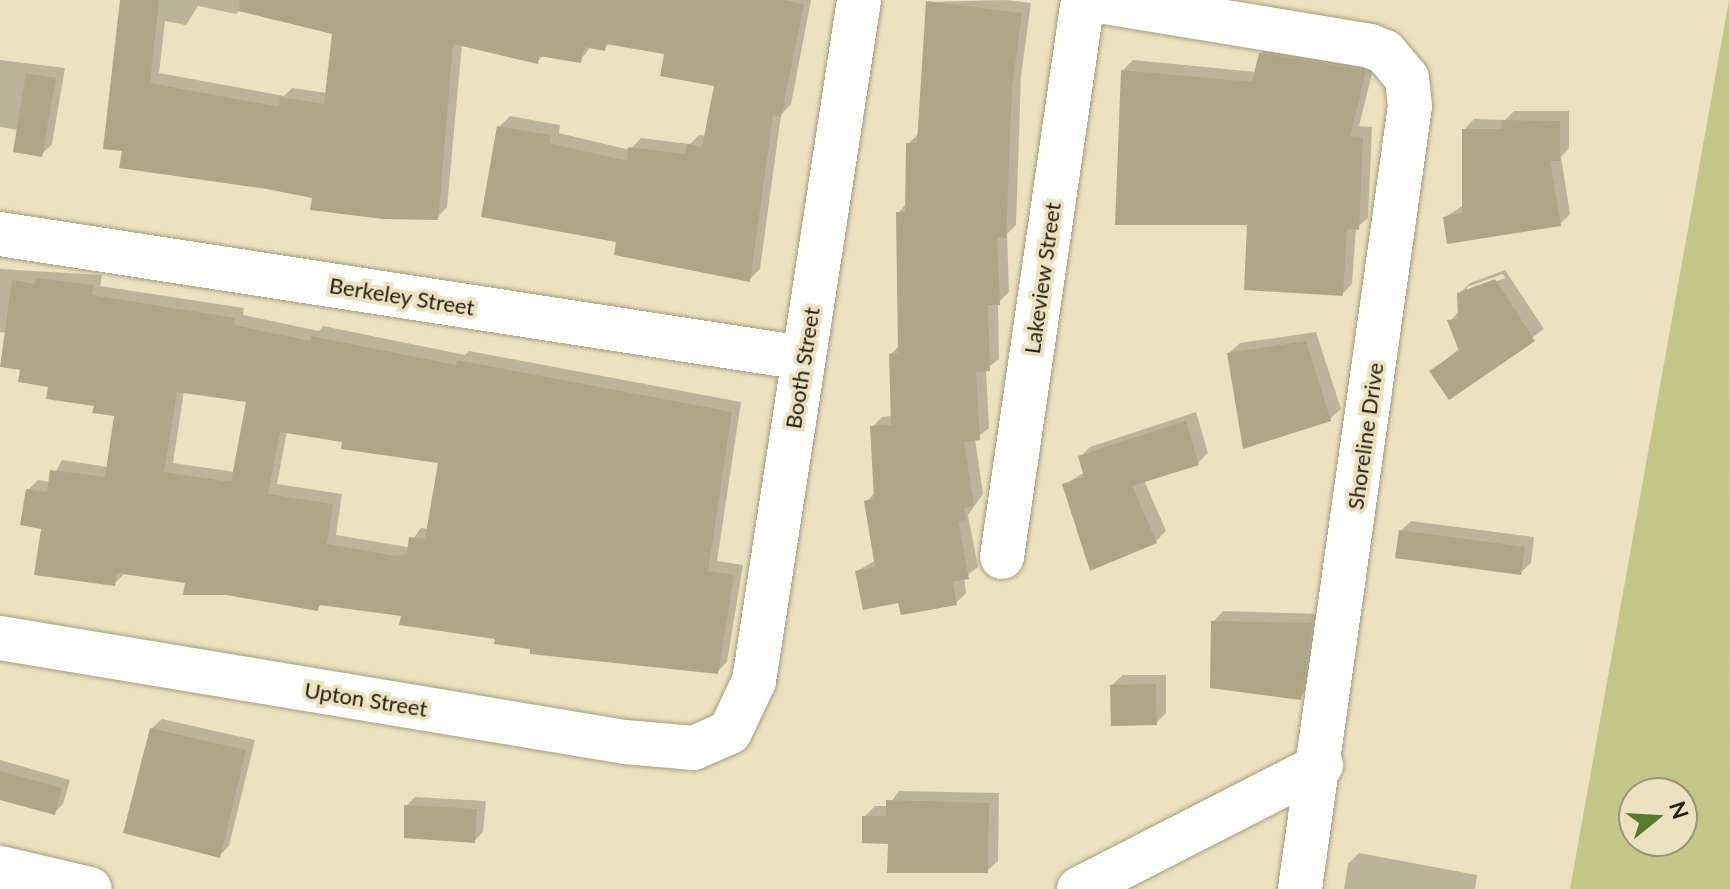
<!DOCTYPE html>
<style>
body{margin:0}
#map{position:relative;width:1730px;height:889px;overflow:hidden;background:#ece2c0;font-family:Lato,sans-serif}
div>[style]{position:absolute}
[style*='--x']{left:calc(var(--x)*1px);top:calc(var(--y)*1px);width:calc(var(--w)*1px);rotate:calc(var(--a)*1deg)}
.green>*{inset:0;background:#c2c686}
.shadow>*{inset:0;background:#0003}
.building>*{inset:0;background:#afa685}
.roads{filter:drop-shadow(0 0 2px #a59c7c) drop-shadow(0 0 2px #a59c7c)}
.minor>*{height:44px;margin:-22px;padding:0 22px;transform-origin:22px;border-radius:22px;background:#fff}
span{translate:-50% -50%;white-space:nowrap;text-align:center;line-height:1.15;-webkit-text-stroke:8px #ece2c0;paint-order:stroke}
.street-label{font-size:22px;color:#221e12}
.north{position:absolute;left:1618px;top:777px;width:80px;height:80px;box-sizing:border-box;background:#ece2c0;border:2px solid #9b947a;border-radius:50%;rotate:72deg;font-size:22px;font-weight:700;line-height:32px;text-align:center;color:#221e12}
.north::after{content:'';display:block;margin:auto;width:28px;height:36px;background:#59792f;clip-path:polygon(50% 0,100% 100%,50% 72%,0 100%)}
</style>
<div id="map">
<div class="green">
<div style="clip-path:polygon(evenodd,1729px 0,1730px 889px,1570px 889px,1729px 0,1634px 793px,1682px 793px,1682px 841px,1634px 841px,1634px 793px)"></div>
</div>
<div class="shadow">
<div style="clip-path:polygon(evenodd,122px 0,811px 0,791px 104px,781px 115px,760px 269px,750px 279px,618px 240px,499px 127px,510px 116px,560px 125px,559px 133px,630px 150px,641px 138px,690px 144px,699px 135px,706px 136px,716px 84px,666px 53px,610px 42px,604px 49px,591px 46px,580px 61px,544px 55px,537px 62px,462px 44px,447px 207px,437px 218px,314px 196px,124px 149px,122px 0,198px 6px,236px 14px,240px 10px,334px 32px,327px 93px,292px 88px,284px 96px,159px 73px,165px 21px,186px 25px,198px 6px)"></div>
<div style="clip-path:polygon(1005px 0,1031px 3px,1021px 76px,1016px 225px,1007px 234px,1009px 292px,998px 303px,999px 359px,986px 369px,989px 428px,975px 439px,983px 494px,968px 515px,978px 567px,964px 578px,966px 593px,956px 603px,900px 601px,857px 571px,876px 560px,866px 502px,876px 492px,872px 427px,882px 417px,892px 416px,891px 354px,899px 346px,898px 213px,907px 203px,908px 144px,918px 134px,928px 2px)"></div>
<div style="clip-path:polygon(1271px 44px,1375px 62px,1359px 126px,1372px 127px,1368px 218px,1356px 228px,1352px 284px,1342px 294px,1249px 223px,1123px 70px,1133px 60px,1256px 72px,1260px 54px)"></div>
<div style="clip-path:polygon(0 60px,65px 68px,52px 144px,41px 155px,18px 130px,0 127px)"></div>
<div style="clip-path:polygon(1514px 111px,1569px 111px,1569px 148px,1561px 157px,1570px 214px,1560px 224px,1445px 217px,1464px 205px,1464px 130px,1474px 119px,1505px 120px)"></div>
<div style="clip-path:polygon(evenodd,0 269px,102px 275px,100px 286px,244px 308px,243px 315px,319px 331px,323px 326px,465px 355px,469px 351px,741px 402px,717px 561px,743px 565px,727px 662px,717px 672px,532px 648px,403px 615px,322px 604px,317px 608px,188px 582px,124px 574px,114px 584px,43px 527px,28px 490px,38px 480px,50px 482px,62px 460px,108px 467px,116px 414px,23px 368px,6px 333px,0 332px,0 269px,184px 391px,248px 400px,235px 472px,173px 463px,184px 391px,0 269px,287px 431px,441px 462px,429px 529px,421px 528px,407px 547px,336px 535px,342px 494px,277px 484px,287px 431px)"></div>
<div style="clip-path:polygon(evenodd,1505px 270px,1544px 329px,1449px 397px,1431px 371px,1460px 348px,1450px 321px,1460px 310px,1459px 294px,1470px 283px,1505px 270px,1503px 274px,1505px 278px,1467px 292px,1467px 287px,1503px 274px)"></div>
<div style="clip-path:polygon(1316px 332px,1341px 409px,1330px 419px,1229px 353px,1240px 343px)"></div>
<div style="clip-path:polygon(1196px 412px,1208px 453px,1198px 463px,1144px 480px,1166px 531px,1156px 541px,1064px 485px,1085px 472px,1080px 457px,1090px 447px)"></div>
<div style="clip-path:polygon(1411px 521px,1534px 537px,1531px 563px,1520px 573px,1401px 531px)"></div>
<div style="clip-path:polygon(1223px 611px,1321px 614px,1311px 687px,1301px 697px,1213px 622px)"></div>
<div style="clip-path:polygon(1123px 675px,1166px 675px,1166px 713px,1156px 723px,1112px 685px)"></div>
<div style="clip-path:polygon(162px 719px,255px 740px,229px 846px,219px 856px,151px 729px)"></div>
<div style="clip-path:polygon(0 760px,70px 780px,63px 804px,54px 813px,0 798px)"></div>
<div style="clip-path:polygon(899px 791px,999px 793px,998px 861px,987px 871px,890px 842px,864px 817px,875px 806px,888px 806px)"></div>
<div style="clip-path:polygon(415px 797px,486px 801px,483px 832px,474px 841px,406px 806px)"></div>
<div style="clip-path:polygon(1359px 853px,1477px 875px,1475px 889px,1344px 889px,1348px 864px)"></div>
</div>
<div class="building">
<div style="clip-path:polygon(120px 0,159px 0,150px 83px,279px 107px,280px 97px,324px 104px,332px 34px,239px 11px,240px 0,782px 0,804px 4px,781px 117px,773px 115px,750px 282px,614px 255px,616px 242px,481px 217px,497px 126px,551px 135px,549px 143px,627px 161px,628px 147px,685px 154px,687px 144px,702px 147px,714px 86px,660px 76px,664px 54px,606px 44px,605px 51px,584px 47px,581px 63px,539px 56px,538px 64px,453px 44px,438px 220px,383px 219px,310px 210px,312px 198px,267px 189px,119px 168px,122px 151px,103px 149px)"></div>
<div style="clip-path:polygon(926px 1px,1022px 13px,1012px 87px,1006px 238px,997px 237px,1000px 305px,988px 305px,990px 371px,976px 372px,980px 440px,964px 442px,974px 506px,964px 508px,966px 520px,958px 521px,969px 579px,953px 582px,957px 605px,901px 615px,898px 603px,863px 610px,855px 571px,875px 567px,864px 501px,874px 499px,870px 426px,891px 425px,889px 354px,898px 353px,896px 212px,905px 212px,906px 143px,917px 143px)"></div>
<div style="clip-path:polygon(1259px 53px,1366px 71px,1350px 136px,1363px 137px,1359px 230px,1347px 229px,1343px 296px,1244px 290px,1247px 225px,1115px 225px,1121px 70px,1252px 82px)"></div>
<div style="clip-path:polygon(26px 73px,56px 78px,42px 157px,13px 152px)"></div>
<div style="clip-path:polygon(1502px 120px,1560px 121px,1560px 161px,1550px 161px,1561px 226px,1447px 244px,1443px 217px,1462px 213px,1462px 129px,1501px 129px)"></div>
<div style="clip-path:polygon(evenodd,36px 278px,93px 285px,92px 295px,235px 318px,234px 325px,310px 341px,311px 336px,456px 365px,457px 360px,732px 412px,708px 571px,734px 575px,718px 674px,530px 654px,530px 649px,494px 644px,495px 639px,399px 625px,401px 616px,319px 605px,318px 611px,226px 595px,183px 595px,185px 583px,117px 573px,115px 586px,34px 575px,41px 529px,20px 525px,26px 489px,47px 492px,50px 470px,105px 477px,114px 416px,92px 413px,94px 406px,46px 399px,48px 387px,18px 382px,20px 370px,0 367px,12px 280px,35px 284px,36px 278px,177px 392px,246px 402px,231px 482px,164px 472px,177px 392px,36px 278px,280px 432px,342px 442px,341px 449px,438px 463px,425px 539px,409px 537px,407px 554px,396px 556px,327px 544px,333px 504px,268px 494px,280px 432px)"></div>
<div style="clip-path:polygon(1495px 279px,1535px 341px,1449px 400px,1429px 371px,1459px 351px,1447px 320px,1458px 319px,1457px 293px)"></div>
<div style="clip-path:polygon(1306px 341px,1331px 421px,1243px 449px,1227px 353px)"></div>
<div style="clip-path:polygon(1186px 421px,1199px 465px,1132px 486px,1157px 543px,1090px 571px,1062px 484px,1084px 477px,1078px 456px)"></div>
<div style="clip-path:polygon(1399px 530px,1525px 547px,1521px 575px,1395px 558px)"></div>
<div style="clip-path:polygon(1211px 621px,1312px 623px,1301px 700px,1210px 688px)"></div>
<div style="clip-path:polygon(1156px 684px,1157px 725px,1111px 726px,1110px 685px)"></div>
<div style="clip-path:polygon(150px 728px,246px 750px,220px 858px,123px 833px)"></div>
<div style="clip-path:polygon(0 771px,62px 788px,55px 815px,0 800px)"></div>
<div style="clip-path:polygon(886px 800px,989px 803px,988px 873px,887px 873px,888px 844px,862px 843px,862px 816px,886px 816px)"></div>
<div style="clip-path:polygon(404px 805px,477px 809px,475px 843px,404px 838px)"></div>
</div>
<div class="roads">
<div class="minor">
<div style="--x:1093;--y:0;--w:281;--a:9.4"></div>
<div style="--x:1370;--y:46;--w:16;--a:22"></div>
<div style="--x:1385;--y:52;--w:34;--a:50"></div>
<div style="--x:1407;--y:78;--w:28;--a:84"></div>
<div style="--x:1410;--y:106;--w:791;--a:98"></div>
<div style="--x:0;--y:234;--w:813;--a:8.78"></div>
<div style="--x:1002;--y:557;--w:563;--a:-81.73"></div>
<div style="--x:0;--y:638;--w:634;--a:9.45"></div>
<div style="--x:625;--y:742;--w:69;--a:5"></div>
<div style="--x:694;--y:748;--w:39;--a:-24"></div>
<div style="--x:730;--y:732;--w:56;--a:-64.8"></div>
<div style="--x:754;--y:681;--w:689;--a:-81.23"></div>
<div style="--x:0;--y:868;--w:92;--a:13.1"></div>
<div style="--x:1079;--y:889;--w:272;--a:-27.1"></div>
</div>
</div>
<div class="street-label">
<span style="left:1042px;top:278px;rotate:-82deg">Lakeview Street</span>
<span style="left:402px;top:296px;rotate:9deg">Berkeley Street</span>
<span style="left:802px;top:368px;rotate:-81deg">Booth Street</span>
<span style="left:1365px;top:436px;rotate:-82deg">Shoreline Drive</span>
<span style="left:366px;top:699px;rotate:9deg">Upton Street</span>
</div>
<div class="north">N</div>
</div>
